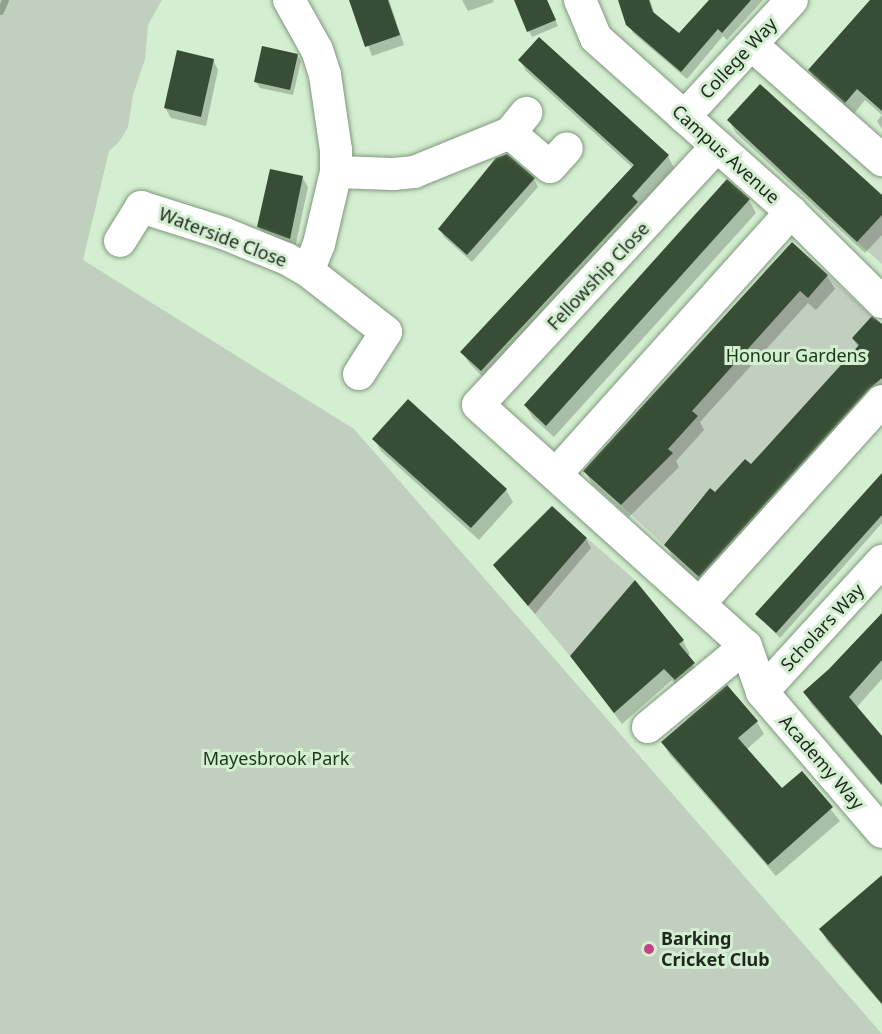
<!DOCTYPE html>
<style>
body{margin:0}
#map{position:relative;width:882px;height:1034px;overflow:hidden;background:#d3eed0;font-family:"Noto Sans",sans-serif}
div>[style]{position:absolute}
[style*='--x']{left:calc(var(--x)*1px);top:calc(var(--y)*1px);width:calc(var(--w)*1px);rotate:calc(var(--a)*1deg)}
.green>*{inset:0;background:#c1cfbf}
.shadow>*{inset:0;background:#0003}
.stream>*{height:7px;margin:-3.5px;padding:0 3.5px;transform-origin:3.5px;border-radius:3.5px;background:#8ea28b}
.building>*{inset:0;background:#374d35}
.roads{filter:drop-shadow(0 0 2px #80997e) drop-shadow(0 0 2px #80997e)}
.minor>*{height:32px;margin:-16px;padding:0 16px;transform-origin:16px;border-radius:16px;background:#fff}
.dots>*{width:16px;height:16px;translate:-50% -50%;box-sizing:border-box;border:3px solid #d3eed0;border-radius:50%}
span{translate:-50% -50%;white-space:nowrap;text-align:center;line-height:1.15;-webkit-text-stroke:6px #d3eed0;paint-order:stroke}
.street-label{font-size:18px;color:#1e281d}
.park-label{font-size:18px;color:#193916}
.poi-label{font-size:18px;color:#1e281d;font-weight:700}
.left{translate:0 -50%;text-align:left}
</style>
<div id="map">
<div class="green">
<div style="clip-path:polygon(0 0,162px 0,148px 25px,145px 59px,133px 95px,128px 127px,119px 142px,109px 151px,83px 260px,354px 429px,882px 1034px,0 1034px)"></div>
<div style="clip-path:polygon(882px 215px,882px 264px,857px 242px)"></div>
<div style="clip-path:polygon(828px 275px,872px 316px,852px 338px,859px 345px,751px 464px,745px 459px,715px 492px,710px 489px,690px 511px,692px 514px,666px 547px,621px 505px,672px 454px,668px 449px,698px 416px,692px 411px,800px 291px,808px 298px)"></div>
<div style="clip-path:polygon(587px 538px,635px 580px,570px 656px,528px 606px)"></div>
</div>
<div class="shadow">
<div style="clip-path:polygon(351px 0,389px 0,404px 45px,372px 56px)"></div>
<div style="clip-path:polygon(462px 0,493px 0,494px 2px,468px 11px)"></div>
<div style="clip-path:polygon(515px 0,547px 0,558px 26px,532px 37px)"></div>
<div style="clip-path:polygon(619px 0,650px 0,655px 15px,679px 36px,711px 0,763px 0,727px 40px,723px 36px,687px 79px,633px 33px)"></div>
<div style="clip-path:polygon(872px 0,882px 0,882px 115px,865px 100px,853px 115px,817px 83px,810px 71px)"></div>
<div style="clip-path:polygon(539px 39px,668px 156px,674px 168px,639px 206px,644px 214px,488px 382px,469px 363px,462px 352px,633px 168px,526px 71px,520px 60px)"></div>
<div style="clip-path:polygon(297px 55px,301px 61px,293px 95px,260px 88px,256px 82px)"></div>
<div style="clip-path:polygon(213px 60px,218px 70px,206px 126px,171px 118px,165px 108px)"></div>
<div style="clip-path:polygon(882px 115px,882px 129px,877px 121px)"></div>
<div style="clip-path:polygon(729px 120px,882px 197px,882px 235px,865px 253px,736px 133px)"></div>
<div style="clip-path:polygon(302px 177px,308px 187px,295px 248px,264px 237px,259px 227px)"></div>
<div style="clip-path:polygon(534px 179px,538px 187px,472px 262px,444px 237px,440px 229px)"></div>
<div style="clip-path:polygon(749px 200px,756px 213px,554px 437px,533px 418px,525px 405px)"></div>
<div style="clip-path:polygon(792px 244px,827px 276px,835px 289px,816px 310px,808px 303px,700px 422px,704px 430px,676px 461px,679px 467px,629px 517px,592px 484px,585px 471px)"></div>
<div style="clip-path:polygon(882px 327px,882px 398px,707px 589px,673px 558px,666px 545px,751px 466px,859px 348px,853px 339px)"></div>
<div style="clip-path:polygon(374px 439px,506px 490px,513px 502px,479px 540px,381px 451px)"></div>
<div style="clip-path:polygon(882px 475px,882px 523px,780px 638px,757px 614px)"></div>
<div style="clip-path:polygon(586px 539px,591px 548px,535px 614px,495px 565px)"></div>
<div style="clip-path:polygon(635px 582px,683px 641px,690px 654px,687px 656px,701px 677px,683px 692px,672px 680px,622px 724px,571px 656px)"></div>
<div style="clip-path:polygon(882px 615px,882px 679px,856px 708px,882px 738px,882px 786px,811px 704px,805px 692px,831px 670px)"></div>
<div style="clip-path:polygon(757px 722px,764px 734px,747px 749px,782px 790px,802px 773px,840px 821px,776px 876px,670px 755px,662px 742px)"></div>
<div style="clip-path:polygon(882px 877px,882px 1005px,827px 941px,821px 929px)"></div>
</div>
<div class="stream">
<div style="--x:0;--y:11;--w:12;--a:-66"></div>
</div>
<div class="building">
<div style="clip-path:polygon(349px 0,388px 0,400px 35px,365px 47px)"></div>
<div style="clip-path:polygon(514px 0,547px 0,556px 20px,527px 32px)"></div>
<div style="clip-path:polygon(618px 0,649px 0,653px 12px,679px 33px,709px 0,751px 0,722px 33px,718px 29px,681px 72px,626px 25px)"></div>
<div style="clip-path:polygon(870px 0,882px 0,882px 111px,857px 89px,845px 103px,808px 70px)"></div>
<div style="clip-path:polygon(539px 37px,669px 155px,632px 196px,638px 202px,481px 371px,460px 352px,634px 165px,518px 60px)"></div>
<div style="clip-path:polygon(262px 46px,298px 54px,290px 90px,254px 82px)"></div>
<div style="clip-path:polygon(177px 50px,214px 59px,201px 117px,164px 108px)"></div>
<div style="clip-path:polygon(760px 84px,882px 195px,882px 215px,857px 242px,727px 120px)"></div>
<div style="clip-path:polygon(507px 154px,535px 178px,467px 255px,438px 229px,496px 158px)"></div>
<div style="clip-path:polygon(270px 169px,303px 176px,290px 239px,257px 227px)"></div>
<div style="clip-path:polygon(727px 179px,750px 199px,546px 426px,524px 405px)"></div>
<div style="clip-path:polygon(792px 242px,828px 275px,808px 298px,800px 291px,692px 411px,698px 416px,668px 449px,673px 453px,621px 505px,583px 471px)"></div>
<div style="clip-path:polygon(872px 316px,882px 324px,882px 378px,869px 389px,699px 577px,664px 545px,710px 488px,715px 492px,745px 459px,751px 464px,859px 345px,852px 338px)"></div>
<div style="clip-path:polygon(408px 399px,507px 489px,471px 528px,372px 439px)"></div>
<div style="clip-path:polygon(882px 473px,882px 515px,776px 633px,755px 614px)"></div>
<div style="clip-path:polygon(552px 506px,587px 538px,528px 606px,493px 565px)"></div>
<div style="clip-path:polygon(635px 580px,684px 640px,679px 644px,695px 663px,675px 680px,664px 669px,614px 713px,570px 656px)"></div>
<div style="clip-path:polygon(882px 613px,882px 660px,849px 697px,882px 736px,882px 785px,803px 692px,829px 669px)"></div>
<div style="clip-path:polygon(727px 685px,758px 721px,738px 738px,782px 788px,802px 771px,833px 807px,768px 865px,661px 742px)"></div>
<div style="clip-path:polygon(882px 875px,882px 1004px,819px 929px)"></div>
</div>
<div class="roads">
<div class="minor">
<div style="--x:289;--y:0;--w:57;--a:60.8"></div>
<div style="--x:317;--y:50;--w:26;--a:72"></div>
<div style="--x:325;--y:75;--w:76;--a:81.7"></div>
<div style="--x:336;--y:150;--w:22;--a:90"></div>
<div style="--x:336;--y:172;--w:74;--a:103.3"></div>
<div style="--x:319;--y:244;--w:29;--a:112"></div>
<div style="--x:580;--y:0;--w:41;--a:67.2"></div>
<div style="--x:596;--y:38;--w:261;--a:41.7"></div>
<div style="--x:791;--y:212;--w:128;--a:44.7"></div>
<div style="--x:752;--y:45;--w:174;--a:41.5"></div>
<div style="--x:684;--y:117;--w:159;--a:-47.3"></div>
<div style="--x:510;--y:133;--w:52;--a:40.4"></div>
<div style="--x:550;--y:167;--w:25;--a:-48"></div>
<div style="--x:717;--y:146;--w:352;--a:132.7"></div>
<div style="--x:478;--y:405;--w:360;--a:42"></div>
<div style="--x:746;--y:646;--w:49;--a:70.8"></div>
<div style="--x:762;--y:692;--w:184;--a:49.4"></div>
<div style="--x:336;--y:172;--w:57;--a:2"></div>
<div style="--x:393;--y:174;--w:21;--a:-5"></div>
<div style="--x:414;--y:172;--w:104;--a:-22.1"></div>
<div style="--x:510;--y:133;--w:26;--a:-51"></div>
<div style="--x:120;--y:241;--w:40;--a:-58"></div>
<div style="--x:141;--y:207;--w:86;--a:17.6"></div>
<div style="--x:223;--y:233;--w:69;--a:22.1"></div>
<div style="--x:287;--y:259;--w:24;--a:30"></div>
<div style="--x:308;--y:271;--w:99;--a:38"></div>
<div style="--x:386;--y:332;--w:50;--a:122.7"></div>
<div style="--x:556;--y:474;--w:352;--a:-48.1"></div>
<div style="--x:699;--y:604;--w:273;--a:-48"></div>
<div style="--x:762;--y:692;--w:178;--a:-47.5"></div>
<div style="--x:648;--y:727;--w:127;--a:-39.6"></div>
</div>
</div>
<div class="dots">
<div style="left:649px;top:949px;background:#c64286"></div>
</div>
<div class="street-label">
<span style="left:738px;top:58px;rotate:-47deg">College Way</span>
<span style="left:726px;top:154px;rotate:42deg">Campus Avenue</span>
<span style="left:223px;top:237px;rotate:21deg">Waterside Close</span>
<span style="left:598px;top:276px;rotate:-47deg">Fellowship Close</span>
<span style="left:822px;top:627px;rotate:-47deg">Scholars Way</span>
<span style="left:822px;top:762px;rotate:49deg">Academy Way</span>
</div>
<div class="park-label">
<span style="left:796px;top:355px">Honour Gardens</span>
<span style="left:276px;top:758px">Mayesbrook Park</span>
</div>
<div class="poi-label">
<span class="left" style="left:661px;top:949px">Barking<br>Cricket Club</span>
</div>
</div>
